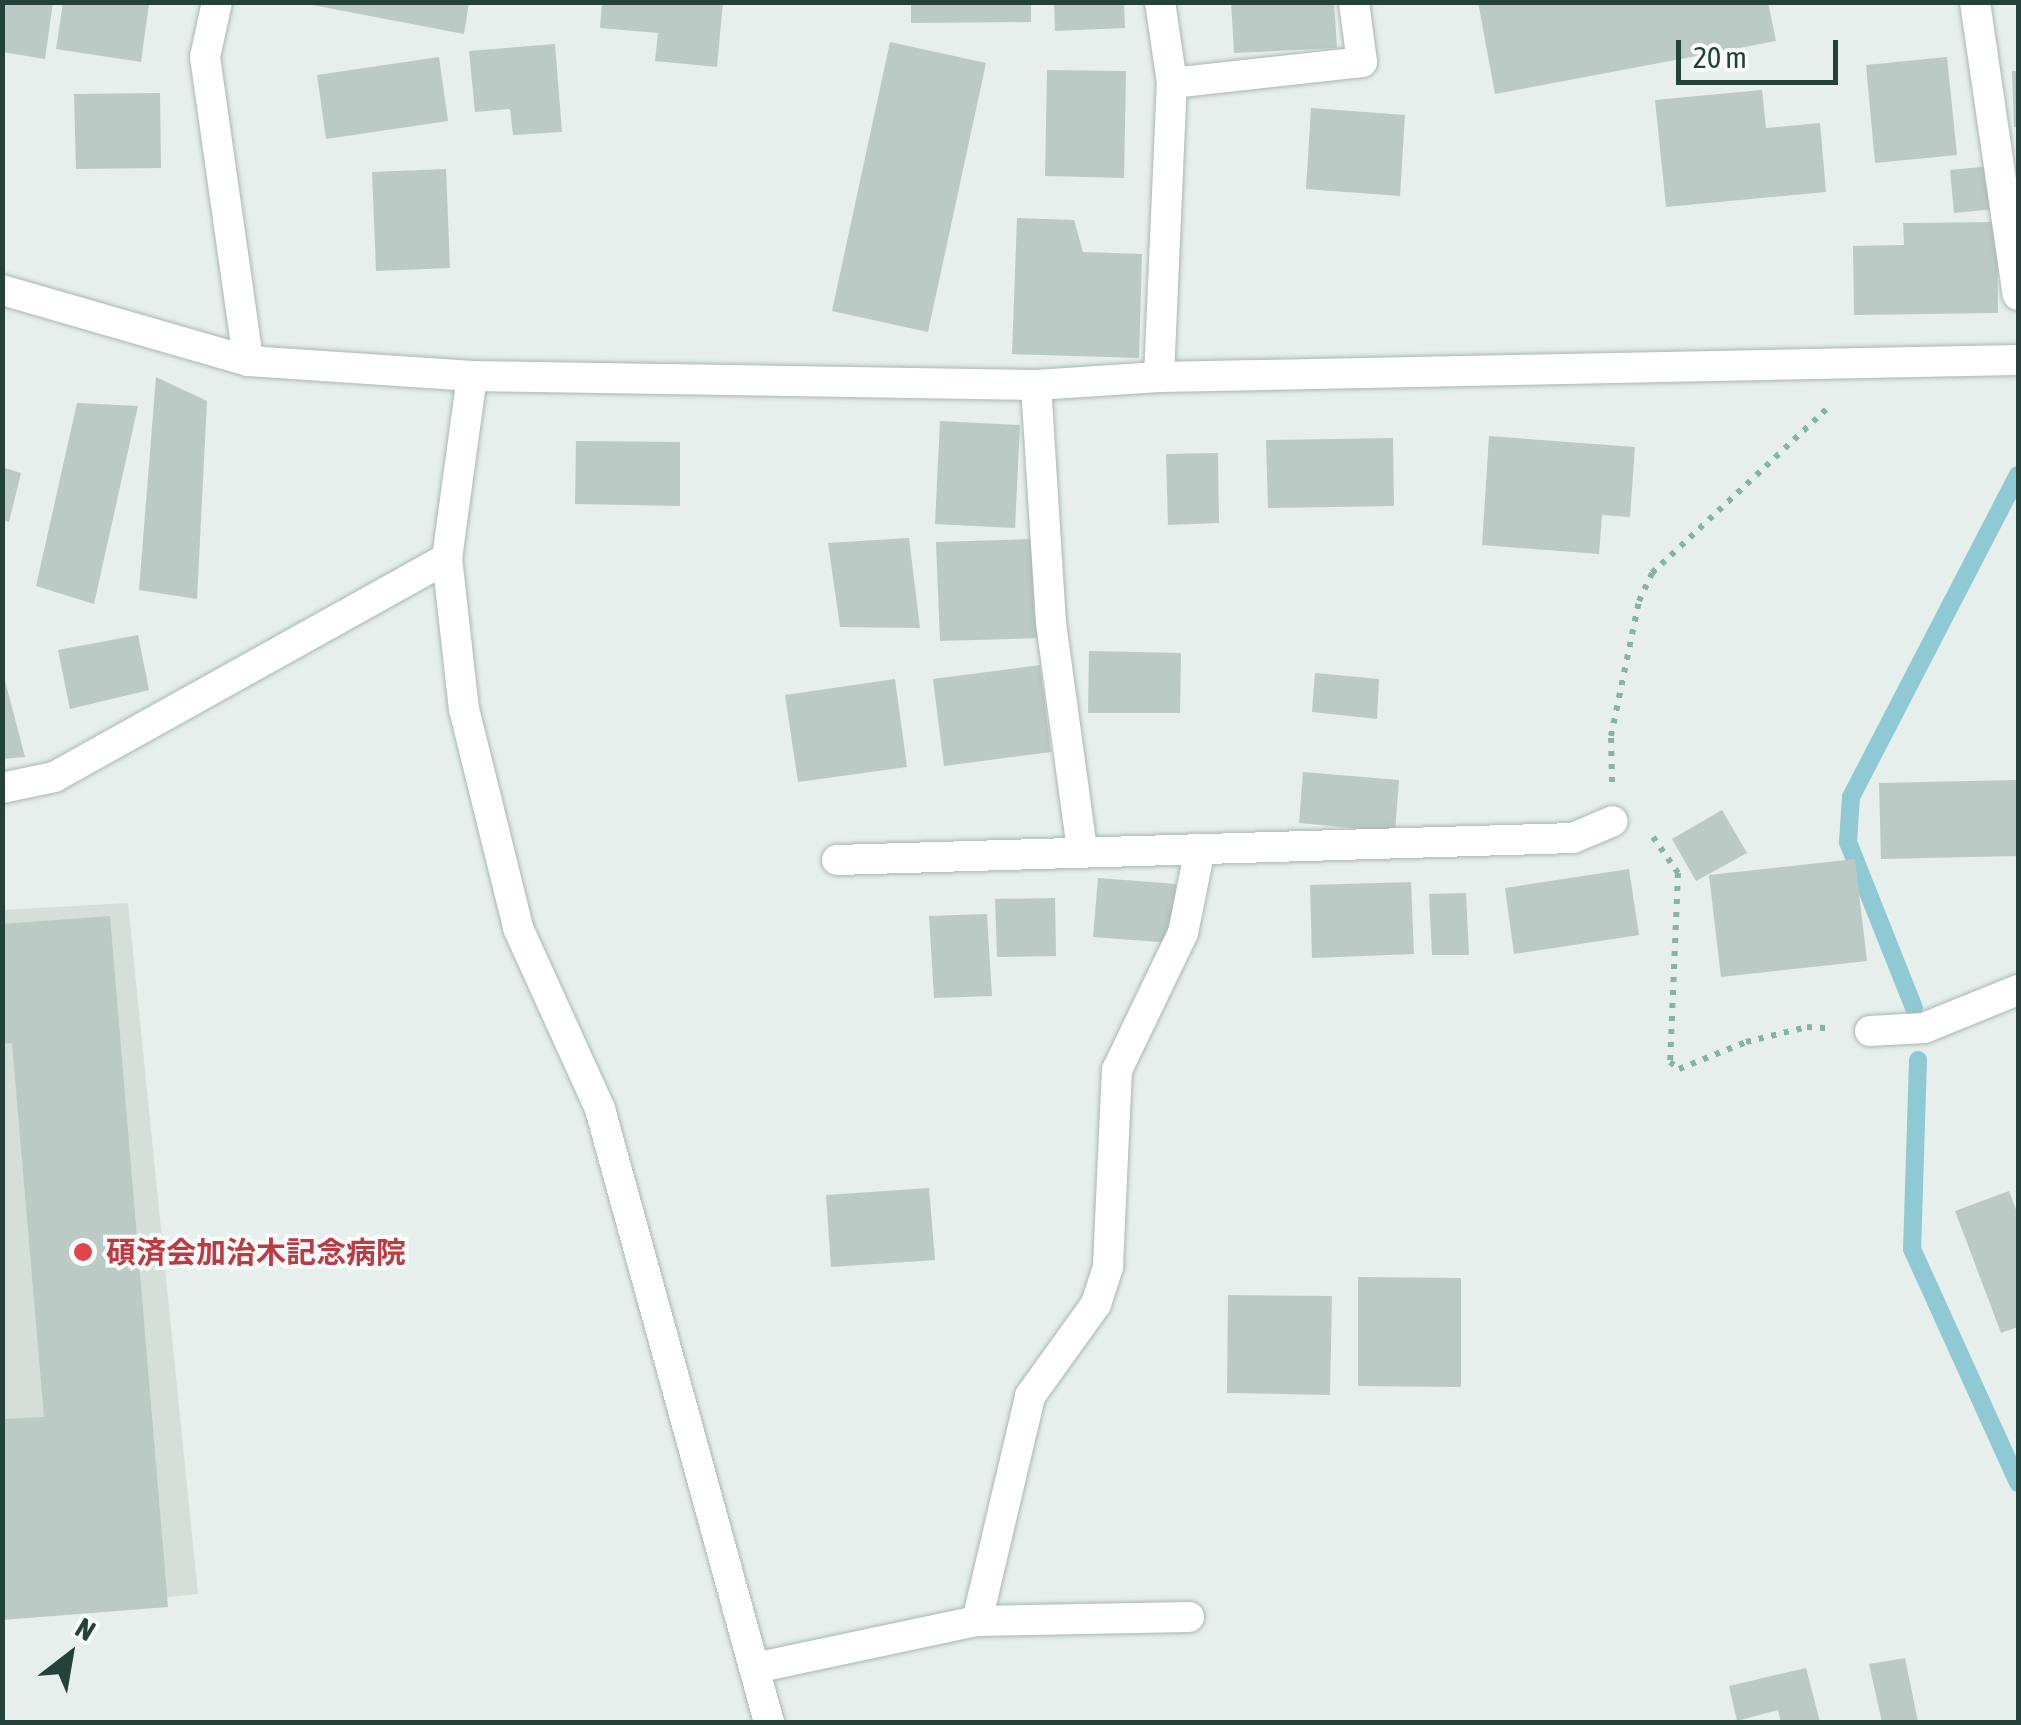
<!DOCTYPE html>
<meta charset="utf-8">
<style>
body{margin:0}
#map{position:relative;width:2021px;height:1725px;overflow:hidden;background:#e6efeb;font-family:"Asap Condensed","Noto Sans JP",sans-serif}
div>[style]{position:absolute}
[style*='--x']{left:calc(var(--x)*1px);top:calc(var(--y)*1px);width:calc(var(--w)*1px);rotate:calc(var(--a)*1deg)}
.built>*{inset:0;background:#d4dfda}
.stream>*{height:18px;margin:-9px;padding:0 9px;transform-origin:9px;border-radius:9px;background:#8ec9d4}
.building>*{inset:0;background:#bbcac4}
.path>*{height:6px;margin-top:-3px;transform-origin:0;background:repeating-linear-gradient(90deg,#86b3a5 0 5px,transparent 0 13px)}
.roads{filter:drop-shadow(0 0 2px #a8b8b2) drop-shadow(0 0 2px #a8b8b2)}
.minor>*{height:30px;margin:-15px;padding:0 15px;transform-origin:15px;border-radius:15px;background:#fff}
.tertiary>*{height:30px;margin:-15px;padding:0 15px;transform-origin:15px;border-radius:15px;background:#fff}
.dots>*{width:28px;height:28px;translate:-50% -50%;box-sizing:border-box;border:5px solid #f7fbf9;border-radius:50%}
span{translate:-50% -50%;white-space:nowrap;text-align:center;line-height:1.15;-webkit-text-stroke:8px #f7fbf9;paint-order:stroke}
.health-label{font-size:30px;color:#be3a42;font-weight:700}
.left{translate:0 -50%;text-align:left}
.frame{position:absolute;inset:0;border:5px solid #24423a;pointer-events:none}
.north{position:absolute;left:20px;top:1605px;width:100px;height:100px;-webkit-text-stroke:8px #f7fbf9;paint-order:stroke;rotate:31deg;font-size:28px;font-weight:700;line-height:40px;text-align:center;color:#24423a}
.north::after{content:'';display:block;margin:auto;width:35px;height:45px;background:#24423a;clip-path:polygon(50% 0,100% 100%,50% 72%,0 100%)}
.scale{position:absolute;left:1676px;top:40px;width:162px;height:45px;box-sizing:border-box;border:5px solid #24423a;border-top:0;padding-left:12px;font-size:30px;line-height:35px;white-space:nowrap;color:#24423a;-webkit-text-stroke:8px #f7fbf9;paint-order:stroke}
</style>
<div id="map">
<div class="built">
<div style="clip-path:polygon(128px 903px,198px 1594px,3px 1613px,3px 910px)"></div>
</div>
<div class="stream">
<div style="--x:1914;--y:1008;--w:179;--a:-111.7"></div>
<div style="--x:1848;--y:842;--w:45;--a:-86.2"></div>
<div style="--x:1851;--y:797;--w:363;--a:-62.6"></div>
<div style="--x:1918;--y:1060;--w:189;--a:91.8"></div>
<div style="--x:1912;--y:1249;--w:257;--a:65.6"></div>
</div>
<div class="building">
<div style="clip-path:polygon(2px 2px,53px 2px,45px 59px,2px 52px)"></div>
<div style="clip-path:polygon(63px 2px,149px 4px,141px 62px,56px 49px)"></div>
<div style="clip-path:polygon(297px 2px,469px 2px,464px 34px)"></div>
<div style="clip-path:polygon(602px 2px,723px 2px,717px 67px,655px 61px,658px 33px,600px 28px)"></div>
<div style="clip-path:polygon(911px 2px,1031px 2px,1031px 22px,911px 23px)"></div>
<div style="clip-path:polygon(1054px 2px,1124px 2px,1125px 28px,1055px 31px)"></div>
<div style="clip-path:polygon(1231px 2px,1334px 2px,1337px 48px,1234px 53px)"></div>
<div style="clip-path:polygon(1478px 2px,1768px 2px,1776px 41px,1495px 94px)"></div>
<div style="clip-path:polygon(890px 42px,986px 63px,928px 332px,832px 311px)"></div>
<div style="clip-path:polygon(555px 44px,562px 132px,513px 135px,510px 109px,475px 112px,469px 51px)"></div>
<div style="clip-path:polygon(439px 57px,448px 121px,326px 139px,317px 75px)"></div>
<div style="clip-path:polygon(1947px 57px,1957px 155px,1875px 163px,1866px 65px)"></div>
<div style="clip-path:polygon(1047px 70px,1126px 71px,1124px 178px,1045px 176px)"></div>
<div style="clip-path:polygon(2012px 71px,2018px 71px,2018px 127px,2014px 127px)"></div>
<div style="clip-path:polygon(1762px 90px,1766px 128px,1820px 123px,1826px 192px,1666px 207px,1655px 100px)"></div>
<div style="clip-path:polygon(160px 93px,161px 168px,76px 169px,74px 94px)"></div>
<div style="clip-path:polygon(1311px 108px,1405px 115px,1400px 196px,1306px 189px)"></div>
<div style="clip-path:polygon(1991px 166px,1996px 209px,1954px 213px,1950px 170px)"></div>
<div style="clip-path:polygon(446px 169px,450px 268px,376px 271px,372px 172px)"></div>
<div style="clip-path:polygon(1017px 218px,1074px 220px,1083px 252px,1142px 254px,1139px 358px,1012px 354px)"></div>
<div style="clip-path:polygon(1997px 222px,1998px 313px,1854px 315px,1853px 246px,1904px 245px,1903px 223px)"></div>
<div style="clip-path:polygon(156px 377px,207px 401px,197px 599px,139px 590px)"></div>
<div style="clip-path:polygon(77px 403px,138px 406px,94px 604px,36px 586px)"></div>
<div style="clip-path:polygon(940px 421px,1020px 425px,1015px 528px,935px 524px)"></div>
<div style="clip-path:polygon(1489px 436px,1635px 447px,1630px 517px,1602px 515px,1599px 554px,1482px 545px)"></div>
<div style="clip-path:polygon(1393px 438px,1394px 506px,1268px 508px,1266px 440px)"></div>
<div style="clip-path:polygon(576px 441px,680px 442px,680px 506px,575px 504px)"></div>
<div style="clip-path:polygon(1218px 453px,1219px 523px,1168px 525px,1166px 454px)"></div>
<div style="clip-path:polygon(2px 467px,21px 473px,9px 522px,2px 520px)"></div>
<div style="clip-path:polygon(909px 538px,920px 628px,840px 627px,828px 543px)"></div>
<div style="clip-path:polygon(1037px 539px,1042px 638px,940px 641px,936px 542px)"></div>
<div style="clip-path:polygon(138px 635px,149px 690px,70px 709px,58px 650px)"></div>
<div style="clip-path:polygon(1089px 651px,1181px 653px,1180px 713px,1088px 713px)"></div>
<div style="clip-path:polygon(1040px 665px,1051px 752px,944px 766px,933px 679px)"></div>
<div style="clip-path:polygon(1315px 673px,1379px 679px,1377px 719px,1312px 712px)"></div>
<div style="clip-path:polygon(4px 677px,25px 757px,2px 759px)"></div>
<div style="clip-path:polygon(895px 679px,907px 767px,798px 782px,785px 695px)"></div>
<div style="clip-path:polygon(1303px 772px,1399px 780px,1395px 832px,1299px 823px)"></div>
<div style="clip-path:polygon(2016px 780px,2018px 856px,1881px 859px,1879px 783px)"></div>
<div style="clip-path:polygon(1722px 810px,1747px 853px,1696px 881px,1672px 839px)"></div>
<div style="clip-path:polygon(1855px 859px,1867px 961px,1721px 977px,1709px 875px)"></div>
<div style="clip-path:polygon(1629px 869px,1639px 935px,1514px 954px,1505px 888px)"></div>
<div style="clip-path:polygon(1098px 878px,1176px 884px,1172px 943px,1093px 937px)"></div>
<div style="clip-path:polygon(1411px 882px,1414px 954px,1312px 958px,1310px 885px)"></div>
<div style="clip-path:polygon(1466px 893px,1469px 955px,1432px 955px,1429px 894px)"></div>
<div style="clip-path:polygon(1055px 898px,1056px 956px,997px 957px,995px 899px)"></div>
<div style="clip-path:polygon(987px 914px,992px 996px,934px 998px,929px 916px)"></div>
<div style="clip-path:polygon(110px 916px,168px 1607px,2px 1620px,2px 1419px,44px 1417px,12px 1043px,2px 1044px,2px 924px)"></div>
<div style="clip-path:polygon(929px 1188px,935px 1260px,831px 1267px,826px 1195px)"></div>
<div style="clip-path:polygon(2009px 1191px,2018px 1215px,2018px 1327px,2001px 1333px,1955px 1211px)"></div>
<div style="clip-path:polygon(1358px 1277px,1461px 1278px,1461px 1387px,1358px 1386px)"></div>
<div style="clip-path:polygon(1228px 1295px,1332px 1296px,1330px 1395px,1227px 1393px)"></div>
<div style="clip-path:polygon(1905px 1658px,1918px 1722px,1882px 1722px,1869px 1664px)"></div>
<div style="clip-path:polygon(1806px 1668px,1820px 1722px,1781px 1722px,1778px 1710px,1737px 1721px,1729px 1686px)"></div>
</div>
<div class="path">
<div style="--x:1612;--y:782;--w:46;--a:-91.2"></div>
<div style="--x:1611;--y:736;--w:138;--a:-78.3"></div>
<div style="--x:1639;--y:601;--w:31;--a:-65"></div>
<div style="--x:1652;--y:573;--w:243;--a:-43.2"></div>
<div style="--x:1653;--y:837;--w:44;--a:55.2"></div>
<div style="--x:1678;--y:873;--w:189;--a:92.4"></div>
<div style="--x:1670;--y:1062;--w:11;--a:38"></div>
<div style="--x:1679;--y:1069;--w:72;--a:-21.9"></div>
<div style="--x:1746;--y:1042;--w:63;--a:-13.8"></div>
<div style="--x:1807;--y:1027;--w:22;--a:3"></div>
</div>
<div class="roads">
<div class="minor">
<div style="--x:217;--y:2;--w:56;--a:102.3"></div>
<div style="--x:205;--y:57;--w:307;--a:81.9"></div>
<div style="--x:1975;--y:2;--w:296;--a:81.7"></div>
<div style="--x:1172;--y:83;--w:191;--a:-6.3"></div>
<div style="--x:1362;--y:62;--w:61;--a:-97.6"></div>
<div style="--x:1159;--y:377;--w:294;--a:-87.5"></div>
<div style="--x:1172;--y:83;--w:82;--a:-98.4"></div>
<div style="--x:1036;--y:385;--w:238;--a:86.4"></div>
<div style="--x:1051;--y:623;--w:228;--a:82.2"></div>
<div style="--x:2;--y:788;--w:53;--a:-11.9"></div>
<div style="--x:54;--y:777;--w:450;--a:-29.1"></div>
<div style="--x:837;--y:860;--w:736;--a:-1.71"></div>
<div style="--x:1573;--y:838;--w:43;--a:-23"></div>
<div style="--x:1870;--y:1031;--w:54;--a:-3.2"></div>
<div style="--x:1924;--y:1028;--w:101;--a:-22"></div>
<div style="--x:977;--y:1621;--w:231;--a:-76.7"></div>
<div style="--x:1030;--y:1396;--w:113;--a:-54.3"></div>
<div style="--x:1096;--y:1304;--w:40;--a:-72"></div>
<div style="--x:1108;--y:1266;--w:196;--a:-87.4"></div>
<div style="--x:1117;--y:1070;--w:152;--a:-64.3"></div>
<div style="--x:1183;--y:933;--w:81;--a:-78.6"></div>
<div style="--x:755;--y:1668;--w:227;--a:-12"></div>
<div style="--x:977;--y:1621;--w:212;--a:-1.1"></div>
</div>
<div class="tertiary">
<div style="--x:2;--y:290;--w:256;--a:16.1"></div>
<div style="--x:248;--y:361;--w:225;--a:3.8"></div>
<div style="--x:472;--y:376;--w:564;--a:0.91"></div>
<div style="--x:1036;--y:385;--w:123;--a:-3.7"></div>
<div style="--x:1159;--y:377;--w:859;--a:-1.13"></div>
<div style="--x:472;--y:376;--w:184;--a:97.8"></div>
<div style="--x:447;--y:558;--w:152;--a:83.6"></div>
<div style="--x:464;--y:709;--w:226;--a:76.1"></div>
<div style="--x:518;--y:928;--w:199;--a:65.6"></div>
<div style="--x:600;--y:1109;--w:636;--a:74.59"></div>
</div>
</div>
<div class="dots">
<div style="left:83px;top:1252px;background:#e0444e"></div>
</div>
<div class="health-label">
<span class="left" style="left:106px;top:1252px">碩済会加治木記念病院</span>
</div>
<div class="frame"></div>
<div class="north">N</div>
<div class="scale">20 m</div>
</div>
